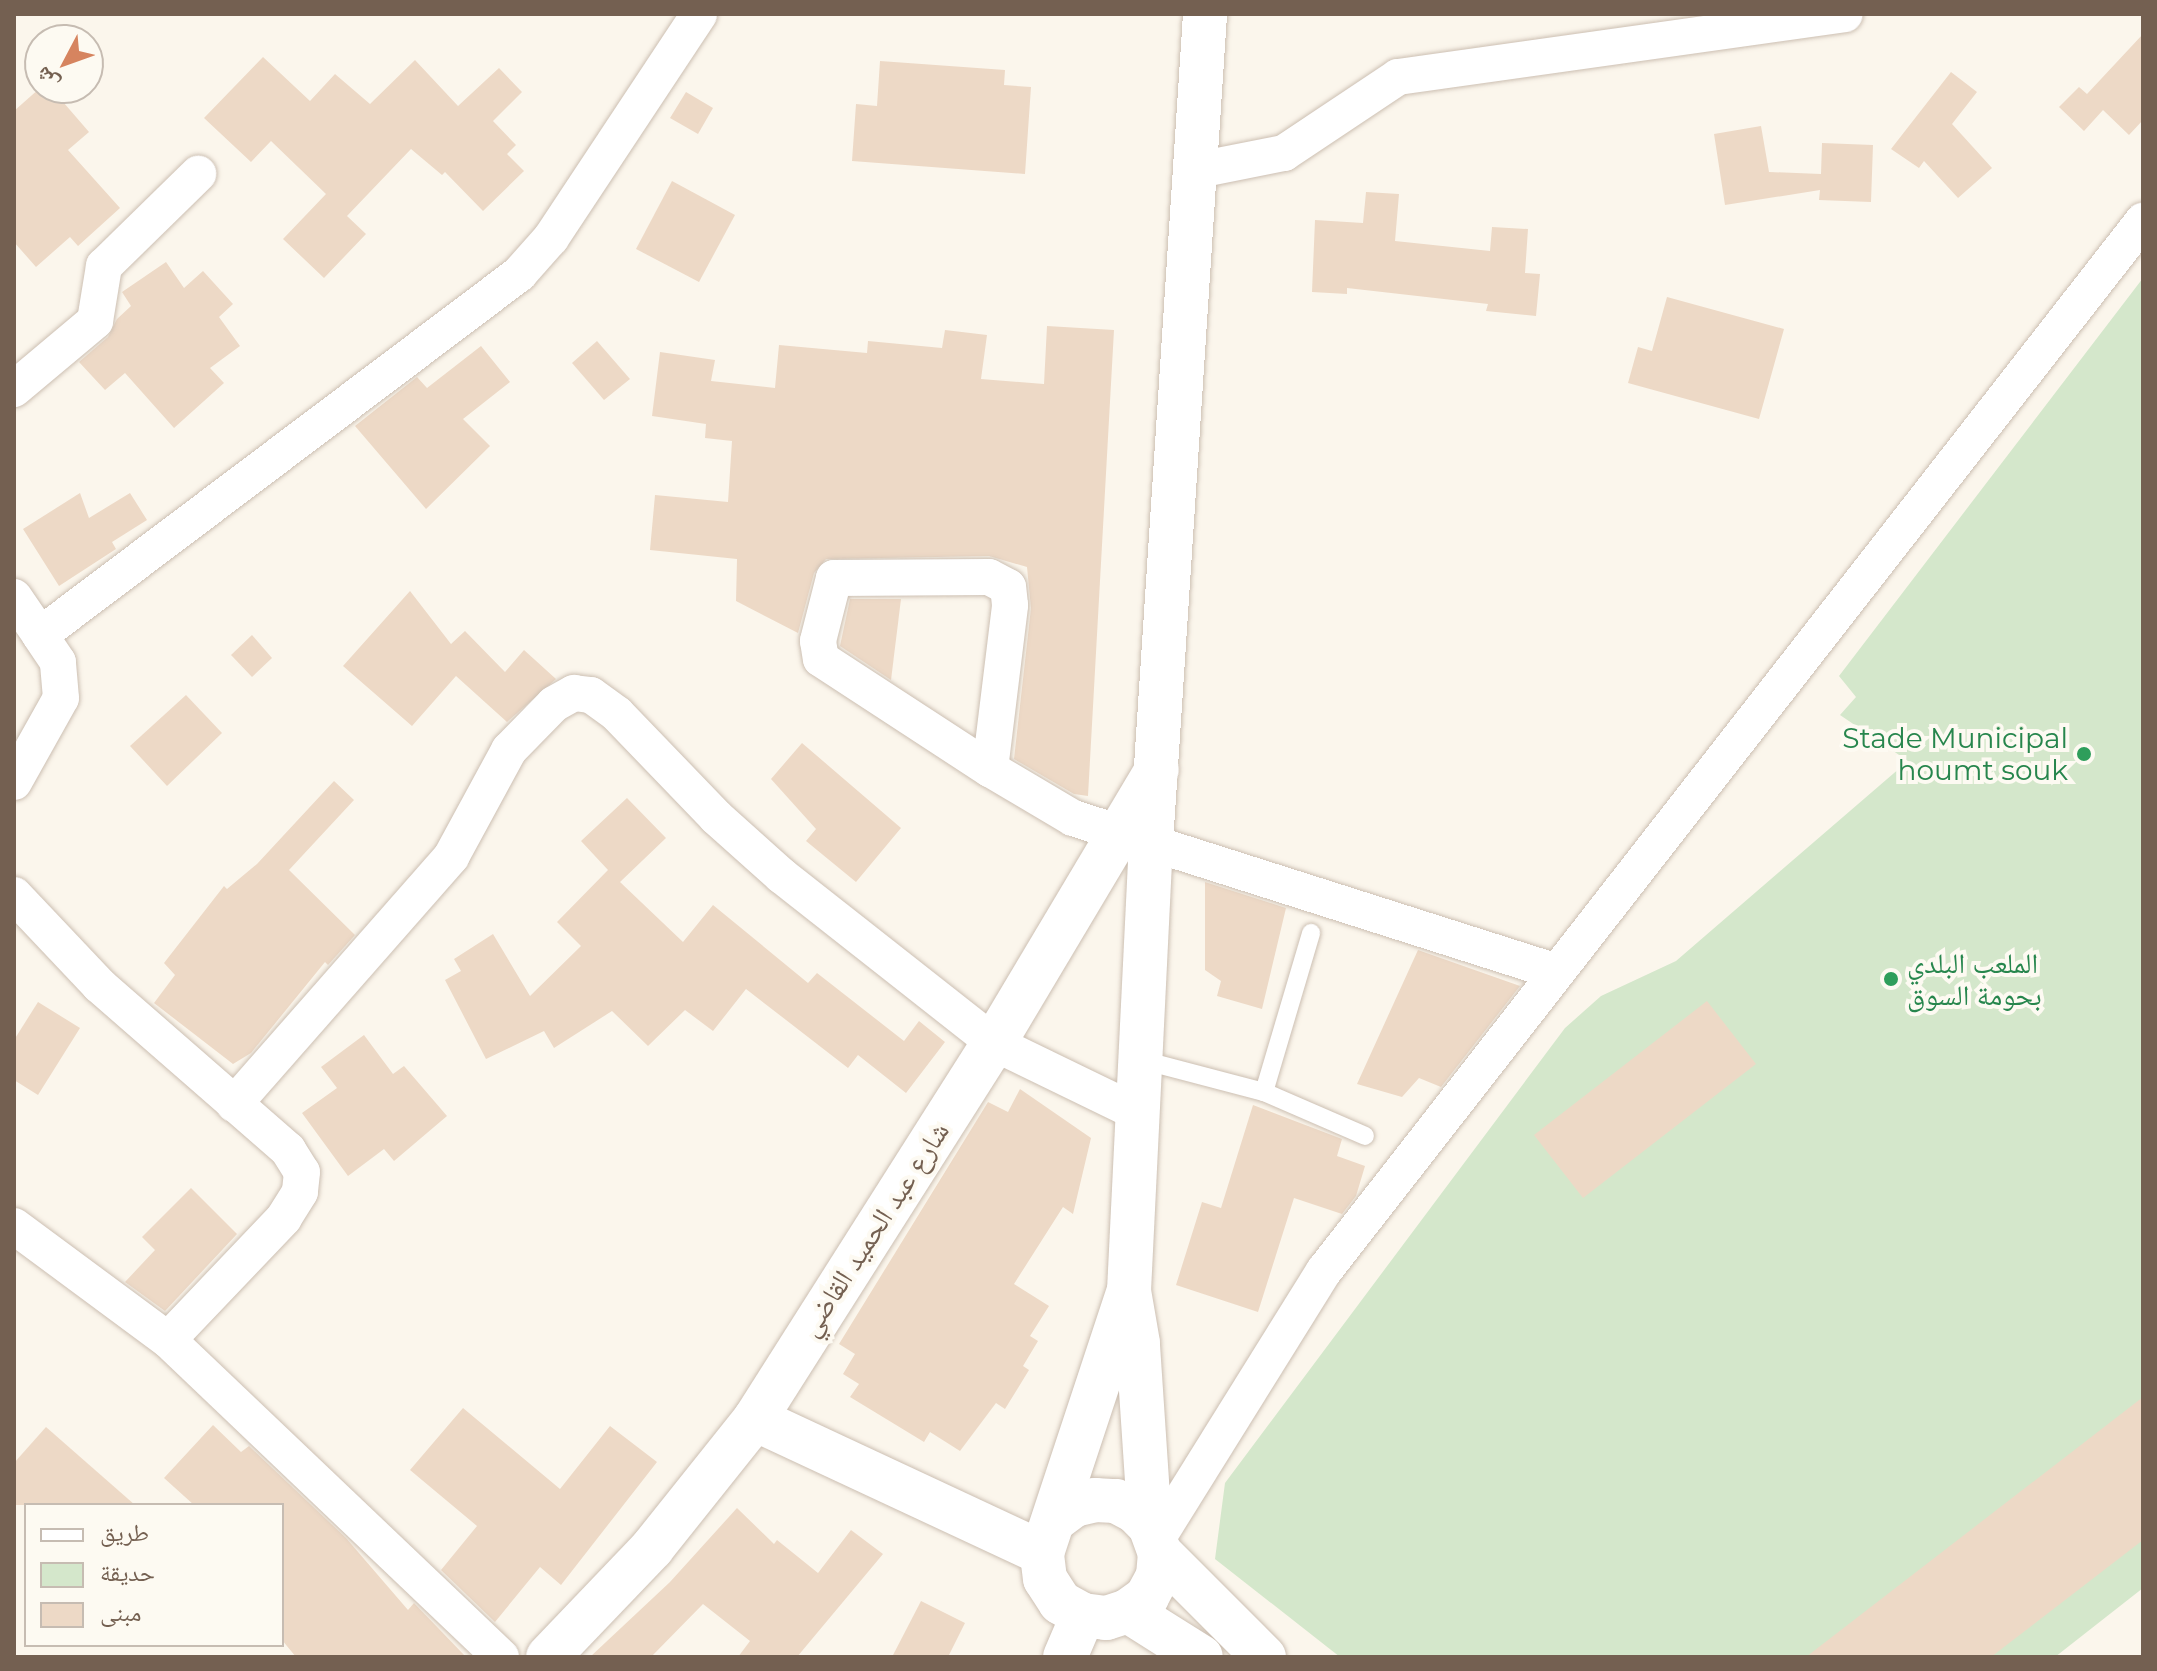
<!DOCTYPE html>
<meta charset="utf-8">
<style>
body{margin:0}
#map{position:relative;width:2157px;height:1671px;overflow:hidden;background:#fbf6ec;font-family:Montserrat,"Noto Naskh Arabic",sans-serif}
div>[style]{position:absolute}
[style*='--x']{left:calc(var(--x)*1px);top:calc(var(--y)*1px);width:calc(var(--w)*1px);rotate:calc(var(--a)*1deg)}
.green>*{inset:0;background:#d4e7cb}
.building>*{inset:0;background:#edd9c6}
.roads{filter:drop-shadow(0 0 2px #ccbfb2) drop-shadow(0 0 2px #ccbfb2)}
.service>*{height:18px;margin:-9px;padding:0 9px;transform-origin:9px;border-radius:9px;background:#fff}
.minor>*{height:36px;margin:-18px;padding:0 18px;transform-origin:18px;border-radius:18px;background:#fff}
.tertiary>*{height:44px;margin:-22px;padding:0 22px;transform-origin:22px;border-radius:22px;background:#fff}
.secondary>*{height:44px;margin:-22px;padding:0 22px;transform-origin:22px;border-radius:22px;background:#fff}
.dots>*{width:22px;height:22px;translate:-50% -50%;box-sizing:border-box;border:4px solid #fdfaf2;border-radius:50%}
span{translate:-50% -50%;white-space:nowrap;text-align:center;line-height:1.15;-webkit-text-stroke:8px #fdfaf2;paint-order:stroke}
.leisure-label{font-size:28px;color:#27864d}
.right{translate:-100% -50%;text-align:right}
.left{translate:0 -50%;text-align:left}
.street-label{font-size:28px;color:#746051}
.frame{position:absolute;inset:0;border:16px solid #746051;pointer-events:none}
.legend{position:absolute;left:24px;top:1503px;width:260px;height:144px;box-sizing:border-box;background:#fdfaf2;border:2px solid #c6bcb2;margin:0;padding:10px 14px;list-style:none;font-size:24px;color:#746051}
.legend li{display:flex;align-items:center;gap:16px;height:40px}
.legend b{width:40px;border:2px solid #c6bcb2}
.north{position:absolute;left:24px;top:24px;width:80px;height:80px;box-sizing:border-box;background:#fdfaf2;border:2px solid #c6bcb2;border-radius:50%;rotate:229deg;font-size:22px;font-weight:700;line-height:32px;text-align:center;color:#746051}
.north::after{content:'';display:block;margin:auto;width:28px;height:36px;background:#d6845f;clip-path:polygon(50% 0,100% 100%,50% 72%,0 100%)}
</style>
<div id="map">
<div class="green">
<div style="clip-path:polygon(2143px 278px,2143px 1588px,2055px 1657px,1340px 1657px,1215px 1559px,1225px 1483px,1565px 1028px,1601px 996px,1676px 961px,1908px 761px,1840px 715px,1856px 697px,1839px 676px)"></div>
</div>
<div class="building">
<div style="clip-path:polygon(2143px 34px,2143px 120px,2129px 135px,2103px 110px,2084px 131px,2059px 107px,2079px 87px,2087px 94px)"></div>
<div style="clip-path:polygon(263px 57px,310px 101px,335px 74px,370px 104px,415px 60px,458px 106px,499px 68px,522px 92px,493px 121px,516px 145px,507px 154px,524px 171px,483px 211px,445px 172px,442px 175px,411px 149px,347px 216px,366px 234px,324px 278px,283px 239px,326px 194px,271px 141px,251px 162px,204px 118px)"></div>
<div style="clip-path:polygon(880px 61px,1005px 70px,1004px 85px,1031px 87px,1025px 174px,852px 161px,856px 104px,877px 106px)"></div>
<div style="clip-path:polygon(1951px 72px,1977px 92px,1952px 124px,1992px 168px,1958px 198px,1924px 161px,1919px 168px,1891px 149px)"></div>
<div style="clip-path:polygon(40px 88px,51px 88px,89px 132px,68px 150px,120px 208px,78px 246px,70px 237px,36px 267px,14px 242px,14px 111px)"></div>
<div style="clip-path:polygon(686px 92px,713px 108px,698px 134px,670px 118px)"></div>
<div style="clip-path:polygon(1761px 126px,1769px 172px,1821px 174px,1822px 143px,1873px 145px,1871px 202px,1819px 200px,1820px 190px,1725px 205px,1714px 134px)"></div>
<div style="clip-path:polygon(672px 181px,735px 215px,699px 282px,636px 249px)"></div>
<div style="clip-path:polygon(1366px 192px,1399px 194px,1395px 241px,1490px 251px,1492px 227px,1528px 229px,1525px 273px,1540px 274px,1536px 316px,1486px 311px,1488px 304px,1347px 288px,1347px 294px,1312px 292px,1315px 220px,1363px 223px)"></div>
<div style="clip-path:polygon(166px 262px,184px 288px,203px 271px,233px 304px,219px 317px,240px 346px,210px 368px,224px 383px,174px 428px,125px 373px,105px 390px,79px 362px,108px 337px,117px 319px,131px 306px,122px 292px)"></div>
<div style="clip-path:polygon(1667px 297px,1784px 329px,1759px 419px,1628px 383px,1638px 347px,1652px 351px)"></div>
<div style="clip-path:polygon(1047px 326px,1114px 330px,1088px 796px,1074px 794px,1014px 759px,1031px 608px,1027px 567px,989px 556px,826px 559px,814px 573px,798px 633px,736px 601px,737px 559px,650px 550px,655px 495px,728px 502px,732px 441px,705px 438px,706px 424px,652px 416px,660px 352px,715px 360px,711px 381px,775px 388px,779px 345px,867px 353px,868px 341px,942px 348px,945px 330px,987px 335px,981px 379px,1044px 384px)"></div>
<div style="clip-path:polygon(597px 341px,630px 379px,604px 400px,572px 363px)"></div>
<div style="clip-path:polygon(481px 346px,510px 382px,463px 419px,490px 446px,426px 509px,355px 426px,417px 377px,427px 388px)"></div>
<div style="clip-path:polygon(80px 493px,89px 518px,130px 493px,147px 520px,112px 542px,116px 549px,59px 586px,23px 529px)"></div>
<div style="clip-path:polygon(410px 591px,451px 644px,465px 631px,505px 672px,524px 650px,556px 679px,507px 722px,456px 676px,412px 726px,343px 666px)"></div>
<div style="clip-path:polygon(850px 599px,901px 599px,891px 680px,840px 646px)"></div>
<div style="clip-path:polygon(252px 635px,272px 658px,252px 677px,231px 655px)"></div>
<div style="clip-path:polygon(186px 695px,222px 733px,167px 786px,130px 746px)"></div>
<div style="clip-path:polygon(802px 743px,901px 828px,856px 882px,806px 841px,816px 829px,771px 779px)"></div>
<div style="clip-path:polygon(334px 781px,354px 800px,289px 870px,355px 935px,328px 965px,325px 962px,251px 1053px,233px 1064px,154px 1003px,175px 975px,164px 963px,224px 886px,227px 889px,257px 864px)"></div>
<div style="clip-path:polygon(627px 798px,666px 838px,620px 882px,683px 942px,713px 905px,808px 983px,817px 973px,904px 1041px,919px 1021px,945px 1042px,906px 1093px,858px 1055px,848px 1068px,746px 989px,713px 1031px,685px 1010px,648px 1046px,612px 1011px,554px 1048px,544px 1031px,486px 1059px,445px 980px,461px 971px,454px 959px,493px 934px,530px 996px,581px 946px,557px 922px,608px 870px,581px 841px)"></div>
<div style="clip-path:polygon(1205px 882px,1286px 908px,1262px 1009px,1217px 996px,1221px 981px,1205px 970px)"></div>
<div style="clip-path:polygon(1418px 950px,1520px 986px,1441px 1087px,1419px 1078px,1402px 1097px,1357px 1084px)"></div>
<div style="clip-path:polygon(1707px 1001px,1756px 1064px,1583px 1198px,1534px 1135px)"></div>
<div style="clip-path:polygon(38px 1002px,80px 1028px,38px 1095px,14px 1080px,14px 1040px)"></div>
<div style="clip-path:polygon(364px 1035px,393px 1074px,404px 1066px,447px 1116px,394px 1161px,384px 1149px,348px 1176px,302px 1113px,337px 1088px,321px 1067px)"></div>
<div style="clip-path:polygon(1020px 1089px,1091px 1138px,1073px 1214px,1063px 1207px,1014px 1284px,1049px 1306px,1030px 1336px,1038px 1341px,1023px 1366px,1029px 1370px,1005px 1409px,996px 1403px,960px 1451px,930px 1432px,924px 1442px,850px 1397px,859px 1384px,843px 1374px,855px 1354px,839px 1344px,988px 1102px,1008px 1112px)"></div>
<div style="clip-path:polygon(1253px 1105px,1342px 1139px,1337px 1156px,1365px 1166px,1356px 1196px,1342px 1214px,1294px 1198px,1258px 1312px,1176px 1285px,1202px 1202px,1221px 1208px)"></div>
<div style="clip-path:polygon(191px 1188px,237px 1234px,165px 1311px,125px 1282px,155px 1250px,142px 1237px)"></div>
<div style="clip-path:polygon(2143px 1397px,2143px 1540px,1991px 1657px,1806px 1657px)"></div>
<div style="clip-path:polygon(463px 1408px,560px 1489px,610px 1426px,657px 1462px,561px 1585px,540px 1567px,495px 1622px,441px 1570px,477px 1526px,410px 1470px)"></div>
<div style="clip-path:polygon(213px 1425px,241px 1452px,249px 1446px,346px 1538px,408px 1610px,414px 1603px,466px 1657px,296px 1657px,282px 1640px,282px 1505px,194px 1505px,164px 1478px)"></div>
<div style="clip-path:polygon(46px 1427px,135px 1505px,14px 1505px,14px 1463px)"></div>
<div style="clip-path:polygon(737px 1508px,774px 1544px,777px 1540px,818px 1573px,851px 1530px,883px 1554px,797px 1657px,738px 1657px,750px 1641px,703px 1604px,651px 1657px,590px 1657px,670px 1582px)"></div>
<div style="clip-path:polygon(921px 1601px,965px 1623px,948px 1657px,892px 1657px)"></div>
</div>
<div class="roads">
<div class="service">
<div style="--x:1142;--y:1060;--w:126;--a:14.7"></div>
<div style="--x:1264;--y:1092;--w:110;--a:23.5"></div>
<div style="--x:1264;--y:1092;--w:166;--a:-73.5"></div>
</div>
<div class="minor">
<div style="--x:1193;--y:171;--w:93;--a:-11.2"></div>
<div style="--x:1284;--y:153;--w:137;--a:-33.7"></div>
<div style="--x:1398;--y:77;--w:451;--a:-8"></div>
<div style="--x:14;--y:389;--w:106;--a:-40"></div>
<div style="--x:95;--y:321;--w:56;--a:-80.7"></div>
<div style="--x:104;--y:266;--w:132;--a:-44.4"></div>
<div style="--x:14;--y:597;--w:46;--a:55.6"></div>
<div style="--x:990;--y:769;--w:165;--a:-83"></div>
<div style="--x:1010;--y:605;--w:18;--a:-96"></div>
<div style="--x:1008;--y:587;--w:21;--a:-152"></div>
<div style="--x:989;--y:577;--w:155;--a:179.6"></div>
<div style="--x:834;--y:578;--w:65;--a:104.3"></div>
<div style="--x:818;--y:641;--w:18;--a:81"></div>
<div style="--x:821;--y:659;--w:202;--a:33.1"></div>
<div style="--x:990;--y:769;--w:96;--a:30.6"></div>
<div style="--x:1073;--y:818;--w:505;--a:17.65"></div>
<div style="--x:14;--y:782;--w:96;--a:-60.8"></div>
<div style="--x:61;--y:698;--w:36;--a:-95"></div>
<div style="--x:58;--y:662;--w:32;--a:-124"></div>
<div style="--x:40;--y:635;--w:600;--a:-37"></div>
<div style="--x:519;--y:274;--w:48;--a:-48.4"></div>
<div style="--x:551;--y:238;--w:268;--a:-56.5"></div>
<div style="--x:14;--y:895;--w:124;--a:46.6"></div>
<div style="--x:99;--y:985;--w:251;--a:41.1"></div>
<div style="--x:288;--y:1150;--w:26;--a:58"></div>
<div style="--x:302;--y:1172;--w:20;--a:96"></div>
<div style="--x:300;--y:1192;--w:31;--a:122"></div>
<div style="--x:284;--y:1218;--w:168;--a:133.6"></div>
<div style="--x:234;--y:1104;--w:329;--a:-48.7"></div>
<div style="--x:451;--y:857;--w:122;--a:-61.5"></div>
<div style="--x:509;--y:750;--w:64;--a:-45.6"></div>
<div style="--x:554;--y:704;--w:23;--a:-29"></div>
<div style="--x:574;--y:693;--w:17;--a:7"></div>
<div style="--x:591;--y:695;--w:32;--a:36"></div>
<div style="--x:617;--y:714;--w:143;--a:46.1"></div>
<div style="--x:716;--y:817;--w:89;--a:41.8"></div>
<div style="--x:782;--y:876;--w:270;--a:38.2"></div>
<div style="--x:994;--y:1043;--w:160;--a:25.9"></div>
<div style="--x:14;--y:1226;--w:192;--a:36.5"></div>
<div style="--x:168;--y:1340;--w:460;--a:43.6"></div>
<div style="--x:1157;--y:1539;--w:316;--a:-58.1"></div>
<div style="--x:1324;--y:1271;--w:1332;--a:-52.05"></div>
</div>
<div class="tertiary">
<div style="--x:755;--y:1419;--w:317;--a:25"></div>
<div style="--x:548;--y:1657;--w:151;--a:-46.3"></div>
<div style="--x:652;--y:1548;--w:165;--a:-51.4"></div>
<div style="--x:755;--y:1419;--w:446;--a:-57.6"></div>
<div style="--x:994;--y:1043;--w:318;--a:-59.2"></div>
</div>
<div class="secondary">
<div style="--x:1057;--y:1518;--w:21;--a:-37"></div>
<div style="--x:1074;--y:1505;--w:22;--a:-13"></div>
<div style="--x:1095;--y:1500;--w:21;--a:3"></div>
<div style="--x:1116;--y:1501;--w:21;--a:28"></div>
<div style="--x:1135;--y:1511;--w:21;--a:45"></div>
<div style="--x:1150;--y:1526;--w:29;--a:70"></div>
<div style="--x:1160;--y:1553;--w:23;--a:95"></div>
<div style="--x:1158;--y:1576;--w:24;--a:118"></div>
<div style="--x:1147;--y:1597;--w:24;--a:144"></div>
<div style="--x:1128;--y:1611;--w:23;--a:162"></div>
<div style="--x:1106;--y:1618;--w:23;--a:-173"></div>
<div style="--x:1083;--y:1615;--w:26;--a:-151"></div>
<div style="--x:1060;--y:1602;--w:27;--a:-123"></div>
<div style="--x:1045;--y:1579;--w:26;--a:-97"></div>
<div style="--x:1042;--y:1553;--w:274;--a:-71.7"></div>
<div style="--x:1150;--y:1526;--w:183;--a:-93.8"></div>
<div style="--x:1138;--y:1343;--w:53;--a:-99.8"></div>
<div style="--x:1129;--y:1291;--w:449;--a:-87.2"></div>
<div style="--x:1151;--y:843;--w:831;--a:-86.27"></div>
<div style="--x:1160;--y:1553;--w:147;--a:45"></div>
<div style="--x:1128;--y:1611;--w:86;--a:32.2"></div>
<div style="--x:1065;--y:1657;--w:46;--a:-66.8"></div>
</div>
</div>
<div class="dots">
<div style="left:2084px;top:754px;background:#2e9e5b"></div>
<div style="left:1891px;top:979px;background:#2e9e5b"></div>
</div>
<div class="leisure-label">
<span class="right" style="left:2068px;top:754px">Stade Municipal<br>houmt souk</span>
<span class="left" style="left:1907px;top:979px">الملعب البلدي<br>بحومة السوق</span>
</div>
<div class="street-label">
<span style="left:874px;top:1229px;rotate:-57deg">شارع عبد الحميد القاضي</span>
</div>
<div class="frame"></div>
<ul class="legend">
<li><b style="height:10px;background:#fff"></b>طريق</li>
<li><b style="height:22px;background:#d4e7cb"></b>حديقة</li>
<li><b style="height:22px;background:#edd9c6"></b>مبنى</li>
</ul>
<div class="north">ش</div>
</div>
